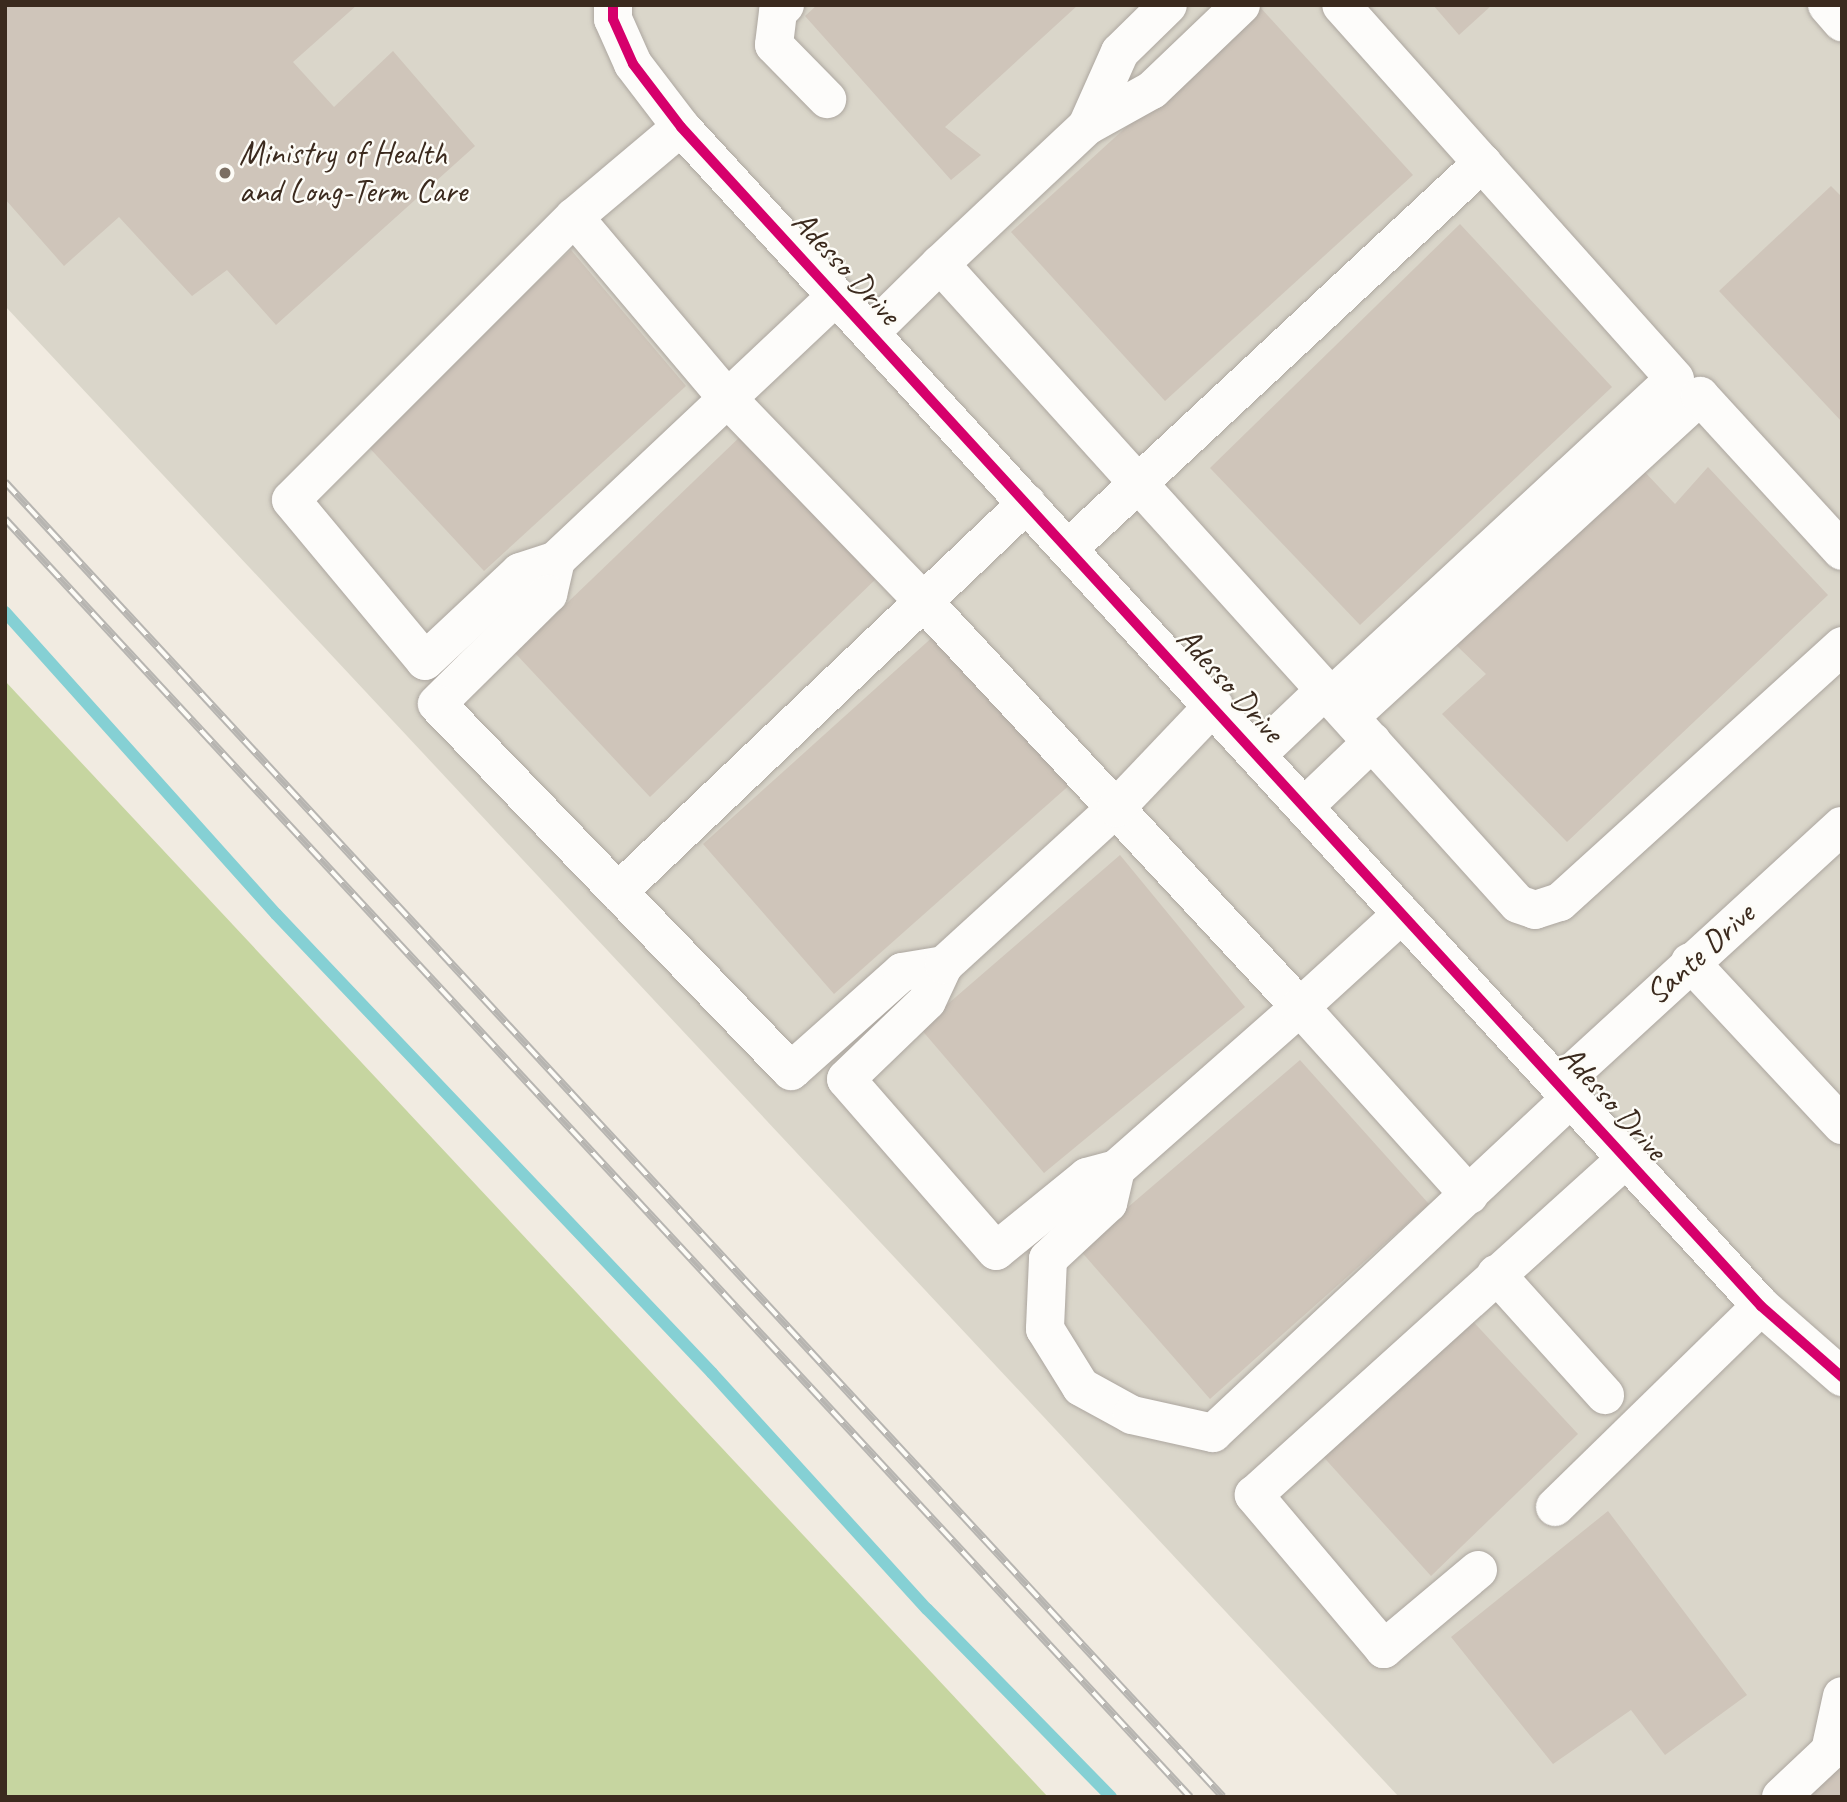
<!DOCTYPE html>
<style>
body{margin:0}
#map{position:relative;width:1847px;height:1802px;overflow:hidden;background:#f1ebe1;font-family:Caveat,sans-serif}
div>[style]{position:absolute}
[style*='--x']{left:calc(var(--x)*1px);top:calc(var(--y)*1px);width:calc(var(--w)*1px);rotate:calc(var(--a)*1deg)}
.industrial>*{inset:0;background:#dad6ca}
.green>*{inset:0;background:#c6d5a0}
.stream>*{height:12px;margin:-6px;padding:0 6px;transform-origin:6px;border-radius:6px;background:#85d0d4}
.building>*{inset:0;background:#cfc5ba}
.roads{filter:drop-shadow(0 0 2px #aca69f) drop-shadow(0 0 2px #aca69f)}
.minor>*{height:38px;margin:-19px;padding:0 19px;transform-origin:19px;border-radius:19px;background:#fdfcfa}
.rail>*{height:8px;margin-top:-4px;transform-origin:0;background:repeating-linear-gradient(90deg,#fdfcf7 0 16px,#b7b5b1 0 32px);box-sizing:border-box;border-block:2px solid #b7b5b1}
.cycleway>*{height:10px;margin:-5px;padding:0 5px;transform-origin:5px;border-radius:5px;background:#d6006c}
.dots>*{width:19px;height:19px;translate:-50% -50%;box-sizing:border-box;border:4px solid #fdfcf7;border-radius:50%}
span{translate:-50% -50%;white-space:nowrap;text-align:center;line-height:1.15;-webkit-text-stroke:5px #fdfcf7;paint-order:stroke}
.poi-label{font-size:33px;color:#3b2a1e}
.left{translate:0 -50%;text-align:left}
.street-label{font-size:33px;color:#3b2a1e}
.frame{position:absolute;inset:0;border:7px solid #3b2a1e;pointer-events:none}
</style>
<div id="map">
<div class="industrial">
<div style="clip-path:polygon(5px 5px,1842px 5px,1842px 1797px,1399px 1797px,5px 306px)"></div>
</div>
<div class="green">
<div style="clip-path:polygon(5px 681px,1048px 1797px,5px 1797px)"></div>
</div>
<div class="stream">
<div style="--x:5;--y:612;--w:406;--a:48.1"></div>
<div style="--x:276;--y:914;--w:633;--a:46.47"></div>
<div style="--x:712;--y:1373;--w:319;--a:47.7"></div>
<div style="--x:927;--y:1609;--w:263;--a:45.6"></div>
</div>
<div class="building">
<div style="clip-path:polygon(5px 5px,357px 5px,293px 62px,334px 107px,393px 51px,475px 146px,276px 325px,227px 270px,192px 296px,119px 217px,64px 266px,5px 199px)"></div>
<div style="clip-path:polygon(817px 5px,1078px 5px,945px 127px,981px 155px,951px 180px,805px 16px)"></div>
<div style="clip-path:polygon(1433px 5px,1492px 5px,1459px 35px)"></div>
<div style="clip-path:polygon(1259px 6px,1413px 175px,1165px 401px,1011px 232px)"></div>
<div style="clip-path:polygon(1831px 186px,1842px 197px,1842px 422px,1719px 291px)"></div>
<div style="clip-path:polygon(1460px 224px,1612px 387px,1360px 625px,1210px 468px)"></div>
<div style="clip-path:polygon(571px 250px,686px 386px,484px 571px,364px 442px)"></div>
<div style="clip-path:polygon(745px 432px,881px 574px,650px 797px,515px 653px)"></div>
<div style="clip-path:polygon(1708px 467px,1828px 595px,1567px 842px,1442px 714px,1486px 674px,1456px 645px,1643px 470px,1675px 504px)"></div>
<div style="clip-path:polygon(936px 634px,1073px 782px,834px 994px,703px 844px)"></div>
<div style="clip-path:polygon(1120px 855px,1245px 1007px,1044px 1173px,920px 1028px)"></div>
<div style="clip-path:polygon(1300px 1060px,1429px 1204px,1210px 1399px,1079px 1249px)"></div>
<div style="clip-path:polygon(1467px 1315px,1578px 1434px,1431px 1576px,1319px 1452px)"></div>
<div style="clip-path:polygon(1608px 1511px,1747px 1695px,1665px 1755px,1631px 1710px,1553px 1764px,1451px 1637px)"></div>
<div style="clip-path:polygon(1842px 1761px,1842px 1797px,1803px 1797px)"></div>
</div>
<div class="roads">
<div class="minor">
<div style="--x:613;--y:5;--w:14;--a:90"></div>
<div style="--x:613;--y:19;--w:49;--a:66"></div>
<div style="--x:633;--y:64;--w:79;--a:52.7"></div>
<div style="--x:681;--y:127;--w:1599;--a:47.51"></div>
<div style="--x:1761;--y:1306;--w:108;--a:41.2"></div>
<div style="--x:785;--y:5;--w:10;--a:135"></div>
<div style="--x:778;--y:12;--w:33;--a:97"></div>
<div style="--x:774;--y:45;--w:76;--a:45.5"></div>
<div style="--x:1241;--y:5;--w:123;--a:136.3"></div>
<div style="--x:1152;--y:90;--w:74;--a:151"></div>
<div style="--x:1087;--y:126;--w:202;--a:136.8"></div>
<div style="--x:940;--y:264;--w:862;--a:47.91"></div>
<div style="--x:1518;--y:904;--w:18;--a:19"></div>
<div style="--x:1535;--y:910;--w:26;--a:-18"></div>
<div style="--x:1560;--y:902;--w:381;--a:-42.2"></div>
<div style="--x:1827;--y:5;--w:23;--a:49"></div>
<div style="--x:1087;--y:126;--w:81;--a:-66"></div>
<div style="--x:1120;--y:52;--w:67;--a:-44.4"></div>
<div style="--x:681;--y:127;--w:140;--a:139.9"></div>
<div style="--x:574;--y:217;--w:400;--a:135"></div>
<div style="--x:291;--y:500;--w:209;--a:50.2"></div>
<div style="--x:425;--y:661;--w:130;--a:-43.1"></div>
<div style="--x:520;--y:572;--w:38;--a:-18"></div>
<div style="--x:556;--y:560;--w:385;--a:-43.3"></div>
<div style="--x:574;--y:217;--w:238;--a:49.8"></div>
<div style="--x:728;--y:399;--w:281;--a:46"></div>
<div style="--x:923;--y:601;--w:554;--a:47.12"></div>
<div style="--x:1300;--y:1007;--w:245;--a:138.6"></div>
<div style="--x:1116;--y:1169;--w:30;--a:165"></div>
<div style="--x:1087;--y:1177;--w:117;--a:140.9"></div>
<div style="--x:996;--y:1251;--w:228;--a:-131.1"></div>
<div style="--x:846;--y:1079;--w:112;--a:-43.9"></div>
<div style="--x:927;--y:1001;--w:40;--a:-65"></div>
<div style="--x:870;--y:333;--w:98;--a:-44.6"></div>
<div style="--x:1069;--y:548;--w:565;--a:-42.99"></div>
<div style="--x:556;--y:560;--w:35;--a:103"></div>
<div style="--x:548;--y:594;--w:156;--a:135.3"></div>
<div style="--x:437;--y:704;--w:510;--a:46.03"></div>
<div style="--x:791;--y:1071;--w:149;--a:-41.7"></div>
<div style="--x:902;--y:972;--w:43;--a:-9.5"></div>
<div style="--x:944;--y:965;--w:233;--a:-42.4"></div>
<div style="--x:1116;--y:808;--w:142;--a:-46.4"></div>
<div style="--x:1331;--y:697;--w:468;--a:-42.8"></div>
<div style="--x:1675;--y:379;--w:501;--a:-131.77"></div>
<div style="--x:1350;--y:717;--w:475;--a:-42.5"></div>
<div style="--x:1700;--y:396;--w:210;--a:47.5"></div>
<div style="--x:1258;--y:754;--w:93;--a:-43.7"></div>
<div style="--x:1305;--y:806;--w:93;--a:-43.7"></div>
<div style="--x:618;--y:892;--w:564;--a:-43.56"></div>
<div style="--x:1402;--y:914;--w:138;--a:137.6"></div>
<div style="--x:1300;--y:1007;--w:253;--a:48"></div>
<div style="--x:1690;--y:962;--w:223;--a:47"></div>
<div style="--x:1560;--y:1084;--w:382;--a:-42.5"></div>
<div style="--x:1116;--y:1169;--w:35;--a:103"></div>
<div style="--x:1108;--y:1203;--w:82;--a:137"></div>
<div style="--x:1048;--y:1259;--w:70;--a:92.5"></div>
<div style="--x:1045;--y:1329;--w:68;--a:58.2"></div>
<div style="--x:1081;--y:1387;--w:58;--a:28.8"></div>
<div style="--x:1132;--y:1415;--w:83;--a:12.5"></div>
<div style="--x:1213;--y:1433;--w:492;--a:-43.1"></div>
<div style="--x:1496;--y:1274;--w:163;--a:48"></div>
<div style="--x:1555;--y:1507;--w:288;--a:-44.3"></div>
<div style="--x:1478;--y:1570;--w:123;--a:140"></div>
<div style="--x:1384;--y:1649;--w:202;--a:-130.2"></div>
<div style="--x:1254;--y:1495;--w:503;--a:-42.1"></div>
<div style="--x:1781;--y:1797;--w:67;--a:-43.2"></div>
<div style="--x:1830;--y:1751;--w:56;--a:-77.7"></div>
</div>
</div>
<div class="rail">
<div style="--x:5;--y:482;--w:1792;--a:47.19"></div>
<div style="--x:5;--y:519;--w:1743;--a:47.16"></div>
</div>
<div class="cycleway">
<div style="--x:613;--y:5;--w:14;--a:90"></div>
<div style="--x:613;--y:19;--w:49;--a:66"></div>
<div style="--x:633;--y:64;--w:79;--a:52.7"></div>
<div style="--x:681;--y:127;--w:1599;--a:47.51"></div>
<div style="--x:1761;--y:1306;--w:108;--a:41.2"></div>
</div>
<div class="dots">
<div style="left:225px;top:173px;background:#7b6e62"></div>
</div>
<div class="poi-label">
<span class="left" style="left:239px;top:173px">Ministry of Health<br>and Long-Term Care</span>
</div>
<div class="street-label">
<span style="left:846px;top:268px;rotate:47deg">Adesso Drive</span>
<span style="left:1230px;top:685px;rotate:48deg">Adesso Drive</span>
<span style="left:1700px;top:954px;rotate:-42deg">Sante Drive</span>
<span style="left:1613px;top:1103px;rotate:48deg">Adesso Drive</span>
</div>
<div class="frame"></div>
</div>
